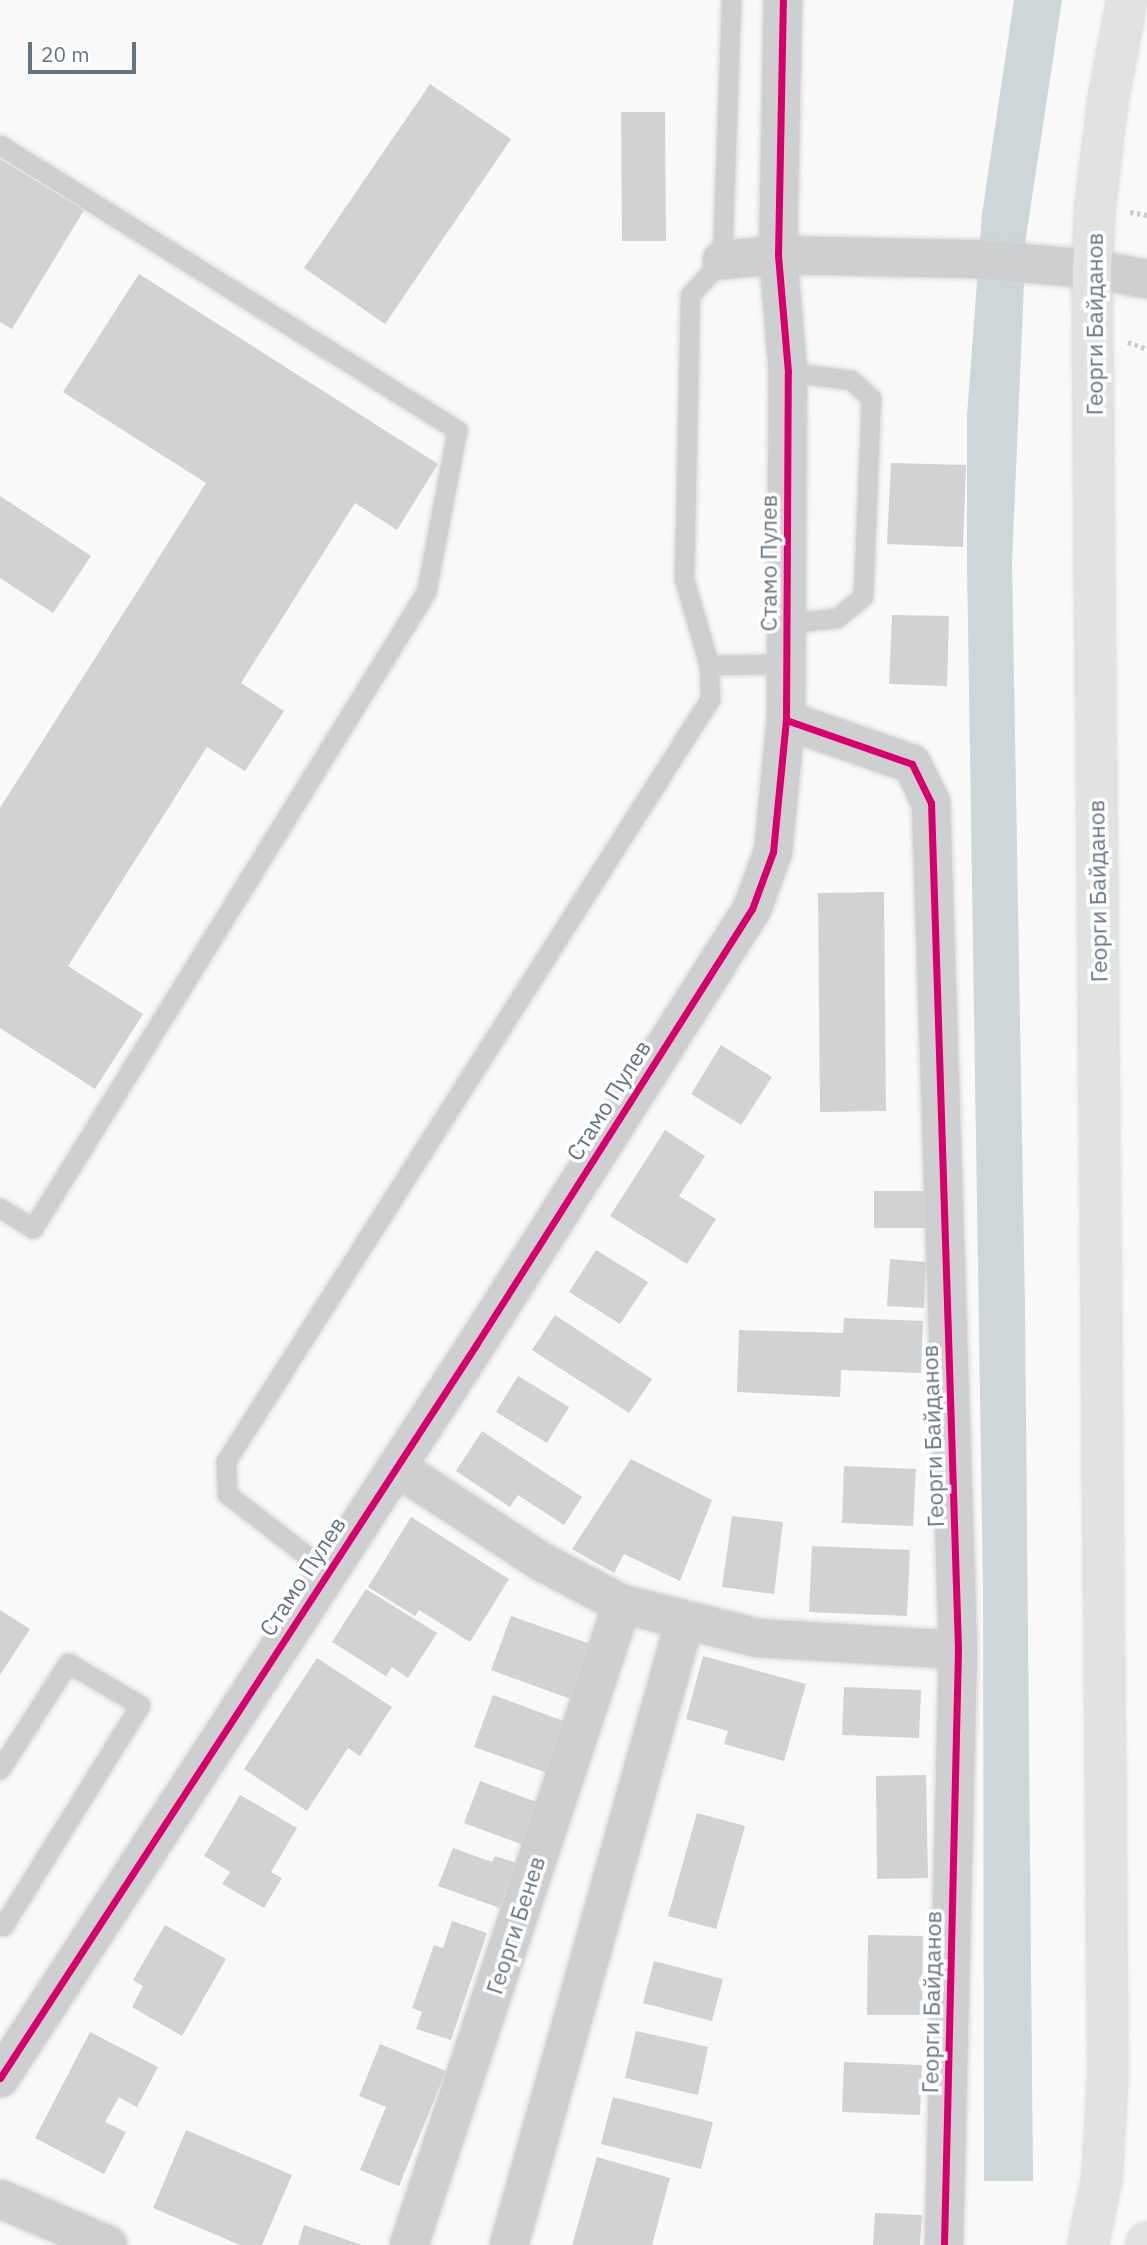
<!DOCTYPE html>
<meta charset="utf-8">
<style>
body{margin:0}
#map{position:relative;width:1147px;height:2245px;overflow:hidden;background:#f9f9f9;font-family:"IBM Plex Sans",sans-serif}
div>[style]{position:absolute}
[style*='--x']{left:calc(var(--x)*1px);top:calc(var(--y)*1px);width:calc(var(--w)*1px);rotate:calc(var(--a)*1deg)}
.water>*{inset:0;background:#ced6d9}
.building>*{inset:0;background:#d0d2d3}
.path>*{height:4.5px;margin-top:-2.25px;transform-origin:0;background:repeating-linear-gradient(90deg,#cbcccd 0 3.5px,transparent 0 7px)}
.roads{filter:drop-shadow(0 0 2px #d5d6d7) drop-shadow(0 0 2px #d5d6d7)}
.service>*{height:19px;margin:-9.5px;padding:0 9.5px;transform-origin:9.5px;border-radius:9.5px;background:#cecfd0}
.minor>*{height:38px;margin:-19px;padding:0 19px;transform-origin:19px;border-radius:19px;background:#cecfd0}
.secondary>*{height:38px;margin:-19px;padding:0 19px;transform-origin:19px;border-radius:19px;background:#e1e2e2}
.cycleway>*{height:7px;margin:-3.5px;padding:0 3.5px;transform-origin:3.5px;border-radius:3.5px;background:#d6006c}
span{translate:-50% -50%;white-space:nowrap;text-align:center;line-height:1.15;-webkit-text-stroke:7px #fff;paint-order:stroke}
.street-label{font-size:23px;color:#657683}
.scale{position:absolute;left:28px;top:42px;width:108px;height:32px;box-sizing:border-box;border:4px solid #657683;border-top:0;padding-left:9px;font-size:21px;line-height:24px;white-space:nowrap;color:#657683;-webkit-text-stroke:5px #fff;paint-order:stroke}
</style>
<div id="map">
<div class="water">
<div style="clip-path:polygon(1014px 0,1062px 0,1026px 237px,1012px 562px,1025px 1309px,1033px 2181px,984px 2181px,983px 1587px,967px 562px,967px 416px,982px 214px)"></div>
</div>
<div class="building">
<div style="clip-path:polygon(430px 84px,511px 139px,385px 324px,304px 268px)"></div>
<div style="clip-path:polygon(621px 112px,665px 112px,666px 241px,622px 241px)"></div>
<div style="clip-path:polygon(0 159px,84px 210px,12px 329px,0 322px)"></div>
<div style="clip-path:polygon(139px 274px,438px 464px,397px 530px,355px 503px,241px 683px,284px 711px,245px 771px,207px 747px,68px 966px,143px 1014px,95px 1089px,0 1028px,0 808px,206px 483px,63px 392px)"></div>
<div style="clip-path:polygon(891px 463px,966px 465px,963px 547px,887px 544px)"></div>
<div style="clip-path:polygon(0 496px,91px 556px,53px 613px,0 578px)"></div>
<div style="clip-path:polygon(892px 615px,949px 616px,947px 686px,889px 684px)"></div>
<div style="clip-path:polygon(884px 892px,886px 1111px,820px 1112px,818px 893px)"></div>
<div style="clip-path:polygon(721px 1045px,772px 1077px,741px 1125px,691px 1094px)"></div>
<div style="clip-path:polygon(665px 1130px,705px 1156px,679px 1196px,716px 1219px,687px 1264px,610px 1216px)"></div>
<div style="clip-path:polygon(874px 1191px,931px 1191px,931px 1228px,874px 1228px)"></div>
<div style="clip-path:polygon(596px 1250px,648px 1282px,620px 1324px,569px 1292px)"></div>
<div style="clip-path:polygon(890px 1259px,926px 1262px,924px 1308px,887px 1306px)"></div>
<div style="clip-path:polygon(555px 1315px,652px 1379px,629px 1413px,532px 1350px)"></div>
<div style="clip-path:polygon(844px 1318px,923px 1321px,921px 1373px,841px 1370px,840px 1397px,737px 1392px,739px 1330px,843px 1333px)"></div>
<div style="clip-path:polygon(518px 1376px,569px 1407px,547px 1443px,496px 1412px)"></div>
<div style="clip-path:polygon(482px 1431px,582px 1497px,564px 1525px,518px 1495px,510px 1507px,456px 1471px)"></div>
<div style="clip-path:polygon(631px 1459px,712px 1500px,680px 1581px,624px 1554px,614px 1573px,572px 1549px)"></div>
<div style="clip-path:polygon(844px 1466px,916px 1469px,913px 1526px,842px 1523px)"></div>
<div style="clip-path:polygon(732px 1516px,783px 1522px,774px 1594px,722px 1587px)"></div>
<div style="clip-path:polygon(411px 1517px,509px 1579px,470px 1642px,419px 1610px,415px 1616px,368px 1587px)"></div>
<div style="clip-path:polygon(812px 1546px,910px 1550px,907px 1616px,809px 1612px)"></div>
<div style="clip-path:polygon(366px 1589px,437px 1633px,408px 1678px,392px 1667px,386px 1676px,332px 1642px)"></div>
<div style="clip-path:polygon(0 1610px,30px 1629px,0 1675px)"></div>
<div style="clip-path:polygon(511px 1616px,596px 1646px,576px 1701px,491px 1670px)"></div>
<div style="clip-path:polygon(703px 1656px,806px 1684px,784px 1761px,724px 1744px,728px 1731px,686px 1719px)"></div>
<div style="clip-path:polygon(317px 1658px,392px 1707px,360px 1756px,348px 1748px,307px 1811px,244px 1769px)"></div>
<div style="clip-path:polygon(844px 1687px,921px 1690px,919px 1738px,842px 1735px)"></div>
<div style="clip-path:polygon(493px 1695px,569px 1723px,550px 1774px,474px 1747px)"></div>
<div style="clip-path:polygon(926px 1775px,928px 1878px,877px 1879px,876px 1776px)"></div>
<div style="clip-path:polygon(480px 1781px,542px 1804px,526px 1846px,464px 1823px)"></div>
<div style="clip-path:polygon(240px 1795px,297px 1828px,271px 1872px,282px 1878px,264px 1908px,222px 1884px,230px 1872px,204px 1856px)"></div>
<div style="clip-path:polygon(697px 1813px,745px 1826px,716px 1929px,668px 1916px)"></div>
<div style="clip-path:polygon(453px 1848px,492px 1862px,495px 1856px,516px 1863px,500px 1908px,438px 1886px)"></div>
<div style="clip-path:polygon(452px 1921px,487px 1933px,451px 2040px,416px 2029px,422px 2012px,412px 2008px,434px 1945px,443px 1948px)"></div>
<div style="clip-path:polygon(165px 1925px,226px 1959px,182px 2036px,132px 2007px,143px 1986px,133px 1980px)"></div>
<div style="clip-path:polygon(868px 1935px,923px 1936px,922px 2015px,867px 2015px)"></div>
<div style="clip-path:polygon(654px 1961px,723px 1979px,712px 2021px,643px 2003px)"></div>
<div style="clip-path:polygon(636px 2031px,708px 2047px,698px 2095px,625px 2078px)"></div>
<div style="clip-path:polygon(90px 2032px,158px 2067px,137px 2107px,119px 2097px,105px 2122px,126px 2132px,104px 2174px,35px 2138px)"></div>
<div style="clip-path:polygon(380px 2044px,446px 2071px,399px 2186px,360px 2170px,386px 2107px,359px 2096px)"></div>
<div style="clip-path:polygon(844px 2062px,922px 2065px,920px 2115px,842px 2112px)"></div>
<div style="clip-path:polygon(613px 2097px,713px 2122px,701px 2169px,601px 2144px)"></div>
<div style="clip-path:polygon(186px 2130px,292px 2175px,262px 2245px,240px 2245px,153px 2208px)"></div>
<div style="clip-path:polygon(597px 2157px,670px 2178px,652px 2245px,572px 2245px)"></div>
<div style="clip-path:polygon(875px 2213px,922px 2215px,920px 2245px,873px 2245px)"></div>
<div style="clip-path:polygon(304px 2225px,362px 2245px,298px 2245px)"></div>
</div>
<div class="path">
<div style="--x:1130;--y:212;--w:17;--a:10"></div>
<div style="--x:1128;--y:342;--w:20;--a:20"></div>
</div>
<div class="roads">
<div class="service">
<div style="--x:0;--y:145;--w:539;--a:31.95"></div>
<div style="--x:457;--y:430;--w:165;--a:100.8"></div>
<div style="--x:426;--y:592;--w:748;--a:121.71"></div>
<div style="--x:33;--y:1228;--w:39;--a:-149"></div>
<div style="--x:788;--y:623;--w:49;--a:-5.8"></div>
<div style="--x:837;--y:618;--w:34;--a:-40"></div>
<div style="--x:863;--y:596;--w:198;--a:-87.7"></div>
<div style="--x:871;--y:398;--w:27;--a:-138"></div>
<div style="--x:851;--y:380;--w:64;--a:-172.8"></div>
<div style="--x:709;--y:665;--w:77;--a:-0.7"></div>
<div style="--x:328;--y:1572;--w:128;--a:-142.3"></div>
<div style="--x:227;--y:1494;--w:33;--a:-92"></div>
<div style="--x:226;--y:1461;--w:903;--a:-57.58"></div>
<div style="--x:710;--y:699;--w:34;--a:-92"></div>
<div style="--x:709;--y:665;--w:90;--a:-106.2"></div>
<div style="--x:684;--y:579;--w:284;--a:-88.8"></div>
<div style="--x:690;--y:295;--w:47;--a:-47.6"></div>
<div style="--x:722;--y:260;--w:260;--a:-88"></div>
<div style="--x:0;--y:1769;--w:126;--a:-57.3"></div>
<div style="--x:68;--y:1663;--w:83;--a:30.3"></div>
<div style="--x:140;--y:1705;--w:260;--a:121.8"></div>
<div style="--x:3;--y:1926;--w:4;--a:-146"></div>
</div>
<div class="minor">
<div style="--x:722;--y:260;--w:56;--a:-5.1"></div>
<div style="--x:778;--y:255;--w:197;--a:1.2"></div>
<div style="--x:975;--y:259;--w:117;--a:4.9"></div>
<div style="--x:1092;--y:269;--w:56;--a:10.3"></div>
<div style="--x:786;--y:720;--w:133;--a:19.2"></div>
<div style="--x:912;--y:764;--w:43;--a:64"></div>
<div style="--x:931;--y:803;--w:847;--a:88.17"></div>
<div style="--x:958;--y:1650;--w:595;--a:91.35"></div>
<div style="--x:396;--y:1467;--w:172;--a:33.1"></div>
<div style="--x:540;--y:1561;--w:93;--a:27.7"></div>
<div style="--x:622;--y:1604;--w:139;--a:14.1"></div>
<div style="--x:757;--y:1638;--w:201;--a:3.4"></div>
<div style="--x:0;--y:2078;--w:874;--a:-57"></div>
<div style="--x:476;--y:1345;--w:516;--a:-57.67"></div>
<div style="--x:752;--y:909;--w:61;--a:-69.8"></div>
<div style="--x:773;--y:852;--w:133;--a:-84.4"></div>
<div style="--x:786;--y:720;--w:348;--a:-89.7"></div>
<div style="--x:788;--y:372;--w:117;--a:-94.9"></div>
<div style="--x:778;--y:255;--w:255;--a:-88.9"></div>
<div style="--x:0;--y:2199;--w:117;--a:23.1"></div>
<div style="--x:409;--y:2245;--w:675;--a:-71.62"></div>
<div style="--x:509;--y:2245;--w:649;--a:-74.27"></div>
</div>
<div class="secondary">
<div style="--x:1088;--y:2245;--w:68;--a:-78.2"></div>
<div style="--x:1102;--y:2178;--w:103;--a:-86.7"></div>
<div style="--x:1108;--y:2075;--w:1806;--a:-90.51"></div>
<div style="--x:1092;--y:269;--w:62;--a:-87.2"></div>
<div style="--x:1095;--y:207;--w:108;--a:-83.1"></div>
<div style="--x:1108;--y:100;--w:102;--a:-79.2"></div>
<div style="--x:1146;--y:2245;--w:3;--a:-72"></div>
</div>
</div>
<div class="cycleway">
<div style="--x:786;--y:720;--w:133;--a:19.2"></div>
<div style="--x:912;--y:764;--w:43;--a:64"></div>
<div style="--x:931;--y:803;--w:847;--a:88.17"></div>
<div style="--x:958;--y:1650;--w:595;--a:91.35"></div>
<div style="--x:0;--y:2078;--w:874;--a:-57"></div>
<div style="--x:476;--y:1345;--w:516;--a:-57.67"></div>
<div style="--x:752;--y:909;--w:61;--a:-69.8"></div>
<div style="--x:773;--y:852;--w:133;--a:-84.4"></div>
<div style="--x:786;--y:720;--w:348;--a:-89.7"></div>
<div style="--x:788;--y:372;--w:117;--a:-94.9"></div>
<div style="--x:778;--y:255;--w:255;--a:-88.9"></div>
</div>
<div class="street-label">
<span style="left:1094px;top:324px;rotate:-90deg">Георги Байданов</span>
<span style="left:768px;top:563px;rotate:-90deg">Стамо Пулев</span>
<span style="left:1097px;top:891px;rotate:-91deg">Георги Байданов</span>
<span style="left:608px;top:1100px;rotate:-58deg">Стамо Пулев</span>
<span style="left:932px;top:1436px;rotate:-92deg">Георги Байданов</span>
<span style="left:302px;top:1576px;rotate:-57deg">Стамо Пулев</span>
<span style="left:515px;top:1925px;rotate:-72deg">Георги Бенев</span>
<span style="left:931px;top:2002px;rotate:-89deg">Георги Байданов</span>
</div>
<div class="scale">20 m</div>
</div>
